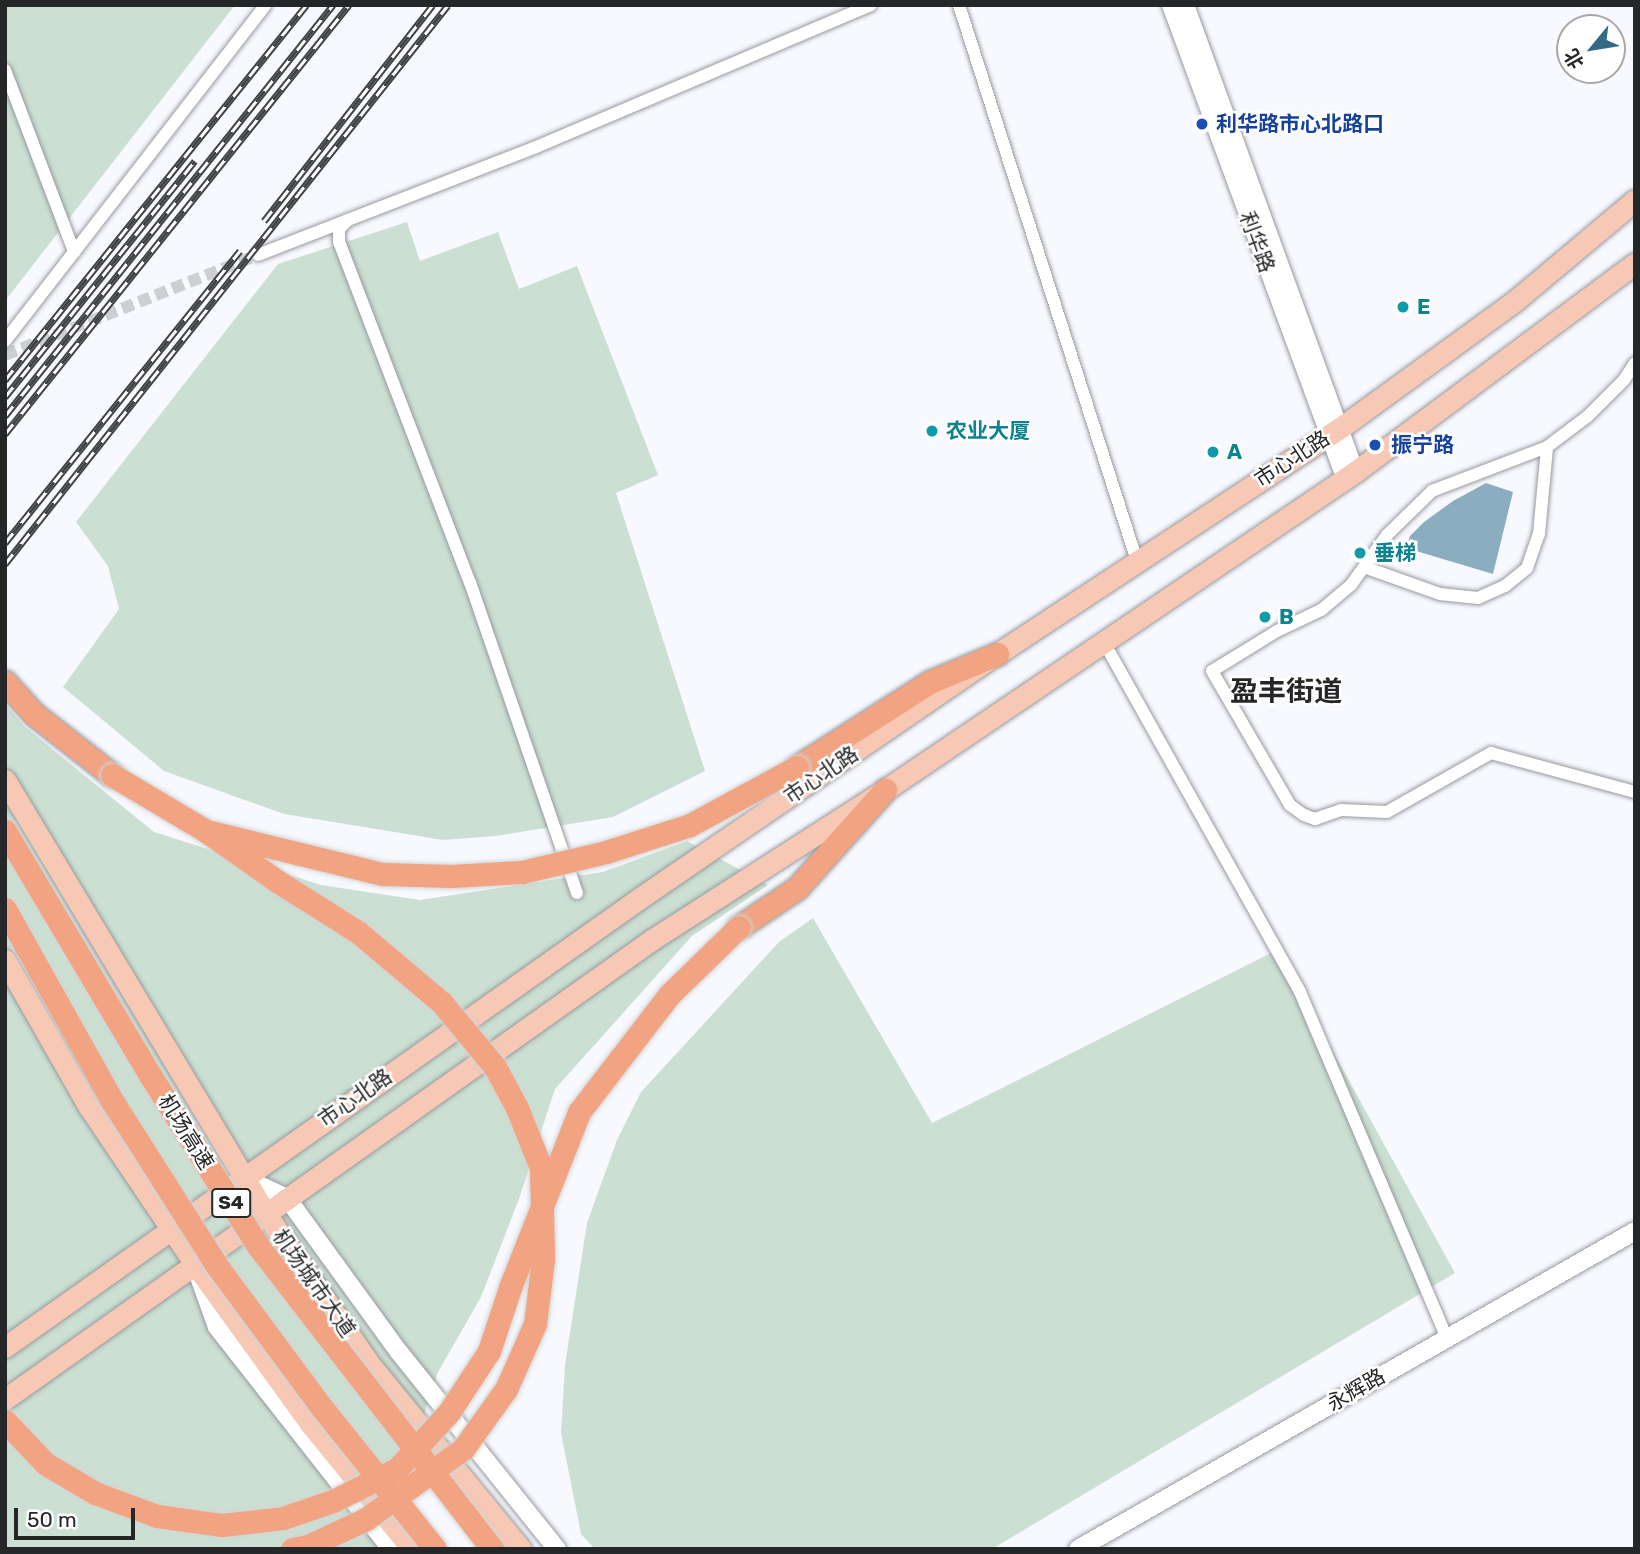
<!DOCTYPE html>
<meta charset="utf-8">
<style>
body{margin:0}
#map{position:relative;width:1640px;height:1554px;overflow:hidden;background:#f7f9fe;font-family:Rubik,"Noto Sans SC",sans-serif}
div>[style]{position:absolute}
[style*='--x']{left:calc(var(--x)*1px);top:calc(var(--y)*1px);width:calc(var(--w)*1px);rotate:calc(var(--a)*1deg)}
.green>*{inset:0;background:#cbe0d2}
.water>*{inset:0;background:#8badc0}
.street-tunnel>*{height:12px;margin-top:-6px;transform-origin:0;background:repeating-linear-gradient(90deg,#cdcfd3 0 12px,transparent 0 18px)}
.roads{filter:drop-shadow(0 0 2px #97999f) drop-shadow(0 0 2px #97999f)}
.street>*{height:12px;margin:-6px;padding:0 6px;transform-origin:6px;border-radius:6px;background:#fff}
.secondary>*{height:18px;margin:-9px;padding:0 9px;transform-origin:9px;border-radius:9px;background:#fff}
.primary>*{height:21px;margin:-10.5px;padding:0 10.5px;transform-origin:10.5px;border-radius:10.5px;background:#f7c8b4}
.highway>*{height:23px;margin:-11.5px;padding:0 11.5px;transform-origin:11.5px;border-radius:11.5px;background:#f1a382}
.rail>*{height:7px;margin-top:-3.5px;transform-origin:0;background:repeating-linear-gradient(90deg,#fff 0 13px,#414244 0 26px);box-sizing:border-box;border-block:2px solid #414244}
.bridges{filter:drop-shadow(0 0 2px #d3d4d4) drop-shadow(0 0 2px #d3d4d4)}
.highway-bridge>*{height:23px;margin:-11.5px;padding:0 11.5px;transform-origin:11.5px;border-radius:11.5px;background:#f1a382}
.dots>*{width:19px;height:19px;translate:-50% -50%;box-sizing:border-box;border:4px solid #fff;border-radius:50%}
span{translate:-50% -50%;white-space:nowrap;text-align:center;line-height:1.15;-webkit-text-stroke:5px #fff;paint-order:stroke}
.shield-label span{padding:2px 5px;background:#fff;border:2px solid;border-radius:5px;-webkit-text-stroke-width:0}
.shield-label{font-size:19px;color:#252628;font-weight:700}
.transit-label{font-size:21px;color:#164399;font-weight:700}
.left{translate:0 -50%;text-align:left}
.street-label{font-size:21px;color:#252628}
.culture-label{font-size:21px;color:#0d838f;font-weight:700}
.district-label{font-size:28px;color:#252628;font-weight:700}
.frame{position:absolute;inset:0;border:7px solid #252628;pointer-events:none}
.north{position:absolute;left:1556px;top:14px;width:70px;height:70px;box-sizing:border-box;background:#fff;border:2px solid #a8a8a9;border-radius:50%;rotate:240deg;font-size:19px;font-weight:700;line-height:28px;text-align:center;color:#252628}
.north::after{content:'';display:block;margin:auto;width:24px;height:32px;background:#336b86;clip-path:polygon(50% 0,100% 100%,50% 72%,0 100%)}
.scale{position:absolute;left:14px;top:1508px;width:121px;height:32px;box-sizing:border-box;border:4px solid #252628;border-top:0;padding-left:9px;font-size:21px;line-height:24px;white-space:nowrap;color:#252628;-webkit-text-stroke:5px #fff;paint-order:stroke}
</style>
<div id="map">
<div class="green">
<div style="clip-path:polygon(5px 5px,235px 5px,5px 301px)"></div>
<div style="clip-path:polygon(407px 222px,420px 261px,498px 232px,519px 289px,577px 266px,658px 475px,616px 493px,705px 771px,613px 817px,496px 836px,443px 840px,284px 814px,164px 771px,63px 687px,119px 609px,108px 566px,76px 522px,278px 264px)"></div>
<div style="clip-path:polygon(5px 704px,24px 726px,154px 832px,321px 885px,420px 900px,603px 872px,687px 841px,768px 885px,692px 936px,555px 1089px,519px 1199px,481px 1297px,438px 1372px,380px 1549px,5px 1549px)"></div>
<div style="clip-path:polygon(813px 918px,932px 1123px,1277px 950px,1455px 1273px,992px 1549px,595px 1549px,581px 1534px,561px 1433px,565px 1365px,587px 1223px,617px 1140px,641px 1092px,779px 942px)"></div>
</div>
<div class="water">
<div style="clip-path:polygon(1486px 483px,1513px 492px,1493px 574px,1406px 548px,1410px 536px,1424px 522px,1453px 501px)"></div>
</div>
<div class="street-tunnel">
<div style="--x:5;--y:355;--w:272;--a:-21.6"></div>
</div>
<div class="roads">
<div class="street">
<div style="--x:959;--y:5;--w:584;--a:72.25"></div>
<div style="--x:5;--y:70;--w:195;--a:69.2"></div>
<div style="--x:258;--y:255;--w:93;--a:-21.3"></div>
<div style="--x:5;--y:341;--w:425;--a:-52.2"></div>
<div style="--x:1635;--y:363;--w:20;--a:123"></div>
<div style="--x:1624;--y:380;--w:51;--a:135"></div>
<div style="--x:1588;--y:416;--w:51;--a:142.9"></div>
<div style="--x:1547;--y:447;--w:123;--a:159.1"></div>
<div style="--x:1432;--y:491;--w:63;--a:135.6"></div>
<div style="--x:1387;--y:535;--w:62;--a:125.8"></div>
<div style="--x:1351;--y:585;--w:39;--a:140"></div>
<div style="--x:1321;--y:610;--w:49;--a:154.5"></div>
<div style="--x:1277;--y:631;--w:76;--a:148.4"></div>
<div style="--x:1212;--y:671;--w:155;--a:59.8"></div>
<div style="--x:1290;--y:805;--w:17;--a:36"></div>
<div style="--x:1304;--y:815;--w:12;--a:20"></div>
<div style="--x:1315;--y:819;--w:28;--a:-19"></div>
<div style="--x:1341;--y:810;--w:46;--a:2.5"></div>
<div style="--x:1387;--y:812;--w:120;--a:-29.6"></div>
<div style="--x:1491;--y:753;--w:149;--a:15.2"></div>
<div style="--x:1364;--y:567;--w:81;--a:19.6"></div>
<div style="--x:1440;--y:594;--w:38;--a:6"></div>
<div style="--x:1478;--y:598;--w:30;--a:-24"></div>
<div style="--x:1505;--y:586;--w:28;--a:-39"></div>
<div style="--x:1527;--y:568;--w:36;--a:-71"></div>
<div style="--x:1539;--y:534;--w:87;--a:-84.7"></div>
<div style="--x:1110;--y:653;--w:389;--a:60.7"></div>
<div style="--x:1300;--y:992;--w:376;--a:67"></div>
<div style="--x:577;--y:893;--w:328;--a:-109"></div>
<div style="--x:470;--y:583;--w:365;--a:-111"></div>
<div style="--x:339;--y:242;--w:13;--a:-90"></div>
<div style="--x:339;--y:229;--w:13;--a:-45"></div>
<div style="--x:348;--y:220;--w:199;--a:-21.2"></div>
<div style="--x:534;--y:148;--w:366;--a:-23"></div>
</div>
<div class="secondary">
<div style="--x:1171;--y:5;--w:503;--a:69.76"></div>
<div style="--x:1185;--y:5;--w:497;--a:70"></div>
<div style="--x:242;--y:1177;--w:50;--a:25"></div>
<div style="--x:287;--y:1198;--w:190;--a:54"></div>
<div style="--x:399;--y:1352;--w:253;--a:51.3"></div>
<div style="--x:199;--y:1277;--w:53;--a:70.2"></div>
<div style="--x:217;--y:1327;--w:282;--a:51.9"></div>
<div style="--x:1078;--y:1549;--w:641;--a:-29.72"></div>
</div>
<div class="primary">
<div style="--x:5;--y:780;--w:506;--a:58.98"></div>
<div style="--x:266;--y:1214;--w:185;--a:55.4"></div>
<div style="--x:371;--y:1366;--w:237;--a:50.7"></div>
<div style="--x:5;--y:960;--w:169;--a:60.3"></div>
<div style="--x:89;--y:1107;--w:189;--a:56"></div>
<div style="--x:195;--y:1264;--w:200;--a:54.2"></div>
<div style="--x:312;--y:1426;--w:159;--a:50.9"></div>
<div style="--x:5;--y:1347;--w:778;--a:-35.26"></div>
<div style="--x:640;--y:898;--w:432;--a:-34.4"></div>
<div style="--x:997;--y:654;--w:411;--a:-33.4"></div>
<div style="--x:1340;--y:428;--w:218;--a:-36"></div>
<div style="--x:1516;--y:300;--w:155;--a:-40"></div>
<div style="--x:5;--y:1399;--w:795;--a:-35.37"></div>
<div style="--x:653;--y:939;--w:276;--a:-32.7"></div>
<div style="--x:885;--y:790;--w:567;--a:-34.08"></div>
<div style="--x:1355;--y:472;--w:349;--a:-36.7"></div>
</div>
<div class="highway">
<div style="--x:5;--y:682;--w:43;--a:47.8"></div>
<div style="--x:34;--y:714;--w:99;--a:38"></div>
<div style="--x:797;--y:767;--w:158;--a:-32.6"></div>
<div style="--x:930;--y:682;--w:73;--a:-22.7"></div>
<div style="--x:739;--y:927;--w:70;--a:-33.9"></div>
<div style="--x:797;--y:888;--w:132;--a:-48.1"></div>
</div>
</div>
<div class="rail">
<div style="--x:264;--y:221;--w:274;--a:-52"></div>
<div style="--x:5;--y:380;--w:481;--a:-51.2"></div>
<div style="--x:5;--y:397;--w:303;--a:-51.2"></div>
<div style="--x:5;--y:416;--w:526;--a:-51.41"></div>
<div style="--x:5;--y:434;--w:550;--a:-51.28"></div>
<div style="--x:5;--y:543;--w:375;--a:-51.2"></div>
<div style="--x:5;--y:564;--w:713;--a:-51.6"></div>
</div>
<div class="bridges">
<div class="highway-bridge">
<div style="--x:112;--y:775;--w:109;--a:30.8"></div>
<div style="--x:206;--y:831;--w:182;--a:13.7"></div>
<div style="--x:383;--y:874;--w:68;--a:1.7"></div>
<div style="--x:451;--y:876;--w:71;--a:-3.2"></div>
<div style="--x:522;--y:872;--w:86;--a:-13.4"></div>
<div style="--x:606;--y:852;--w:88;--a:-17.8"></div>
<div style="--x:690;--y:825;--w:122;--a:-28.5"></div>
<div style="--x:5;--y:831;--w:284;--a:59.3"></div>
<div style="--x:150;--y:1075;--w:202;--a:57.7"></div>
<div style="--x:258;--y:1246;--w:383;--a:52.3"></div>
<div style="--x:206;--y:831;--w:87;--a:35.2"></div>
<div style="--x:277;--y:881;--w:96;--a:32.2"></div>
<div style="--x:358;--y:932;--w:110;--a:40.2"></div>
<div style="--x:442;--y:1003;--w:83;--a:50.4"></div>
<div style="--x:495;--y:1067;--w:47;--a:61.8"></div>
<div style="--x:517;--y:1108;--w:65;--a:68.2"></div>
<div style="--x:541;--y:1168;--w:91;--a:88.7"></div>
<div style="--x:543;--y:1259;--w:65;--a:97"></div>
<div style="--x:535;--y:1324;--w:71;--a:114"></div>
<div style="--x:506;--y:1389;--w:74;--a:125.6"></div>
<div style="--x:463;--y:1449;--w:120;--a:144.2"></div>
<div style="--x:366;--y:1519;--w:64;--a:155"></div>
<div style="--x:308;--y:1546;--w:16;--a:169"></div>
<div style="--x:5;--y:909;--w:221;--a:60.8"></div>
<div style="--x:113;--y:1102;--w:194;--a:57.6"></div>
<div style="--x:217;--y:1266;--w:178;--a:53.5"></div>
<div style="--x:323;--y:1409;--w:179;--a:51.3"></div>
<div style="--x:5;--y:1421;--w:59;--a:46.4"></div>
<div style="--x:46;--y:1464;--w:57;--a:30.6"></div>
<div style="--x:95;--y:1493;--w:66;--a:20.4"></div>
<div style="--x:157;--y:1516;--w:66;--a:7.9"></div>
<div style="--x:222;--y:1525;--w:61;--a:-6.5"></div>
<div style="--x:283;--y:1518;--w:53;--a:-18.8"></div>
<div style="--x:333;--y:1501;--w:72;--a:-26.6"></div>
<div style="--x:397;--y:1469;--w:77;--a:-47.6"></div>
<div style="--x:449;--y:1412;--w:73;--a:-56.7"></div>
<div style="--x:489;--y:1351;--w:70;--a:-71.6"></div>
<div style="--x:511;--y:1285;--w:186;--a:-68.5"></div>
<div style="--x:579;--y:1112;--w:149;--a:-52.4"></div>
<div style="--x:670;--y:994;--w:96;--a:-44.2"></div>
</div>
</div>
<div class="dots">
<div style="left:1202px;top:124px;background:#1a4fb4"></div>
<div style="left:1403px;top:307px;background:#0f9aa8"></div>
<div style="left:932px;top:431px;background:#0f9aa8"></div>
<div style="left:1375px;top:445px;background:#1a4fb4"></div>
<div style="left:1213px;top:452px;background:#0f9aa8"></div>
<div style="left:1360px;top:553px;background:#0f9aa8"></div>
<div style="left:1265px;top:617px;background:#0f9aa8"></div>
</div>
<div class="shield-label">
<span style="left:231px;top:1203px">S4</span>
</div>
<div class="transit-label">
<span class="left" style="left:1216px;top:124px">利华路市心北路口</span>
<span class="left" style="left:1391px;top:445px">振宁路</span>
</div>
<div class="street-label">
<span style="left:1257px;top:242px;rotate:70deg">利华路</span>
<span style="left:1292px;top:459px;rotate:-33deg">市心北路</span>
<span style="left:821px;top:775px;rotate:-34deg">市心北路</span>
<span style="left:355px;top:1098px;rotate:-35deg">市心北路</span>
<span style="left:186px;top:1132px;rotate:58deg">机场高速</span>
<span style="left:314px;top:1283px;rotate:55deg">机场城市大道</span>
<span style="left:1356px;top:1390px;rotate:-30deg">永辉路</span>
</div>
<div class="culture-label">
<span class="left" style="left:1417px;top:307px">E</span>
<span class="left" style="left:946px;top:431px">农业大厦</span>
<span class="left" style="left:1227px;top:452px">A</span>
<span class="left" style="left:1374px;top:553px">垂梯</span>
<span class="left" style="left:1279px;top:617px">B</span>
</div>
<div class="district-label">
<span style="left:1286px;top:692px">盈丰街道</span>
</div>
<div class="frame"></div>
<div class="north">北</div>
<div class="scale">50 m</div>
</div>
